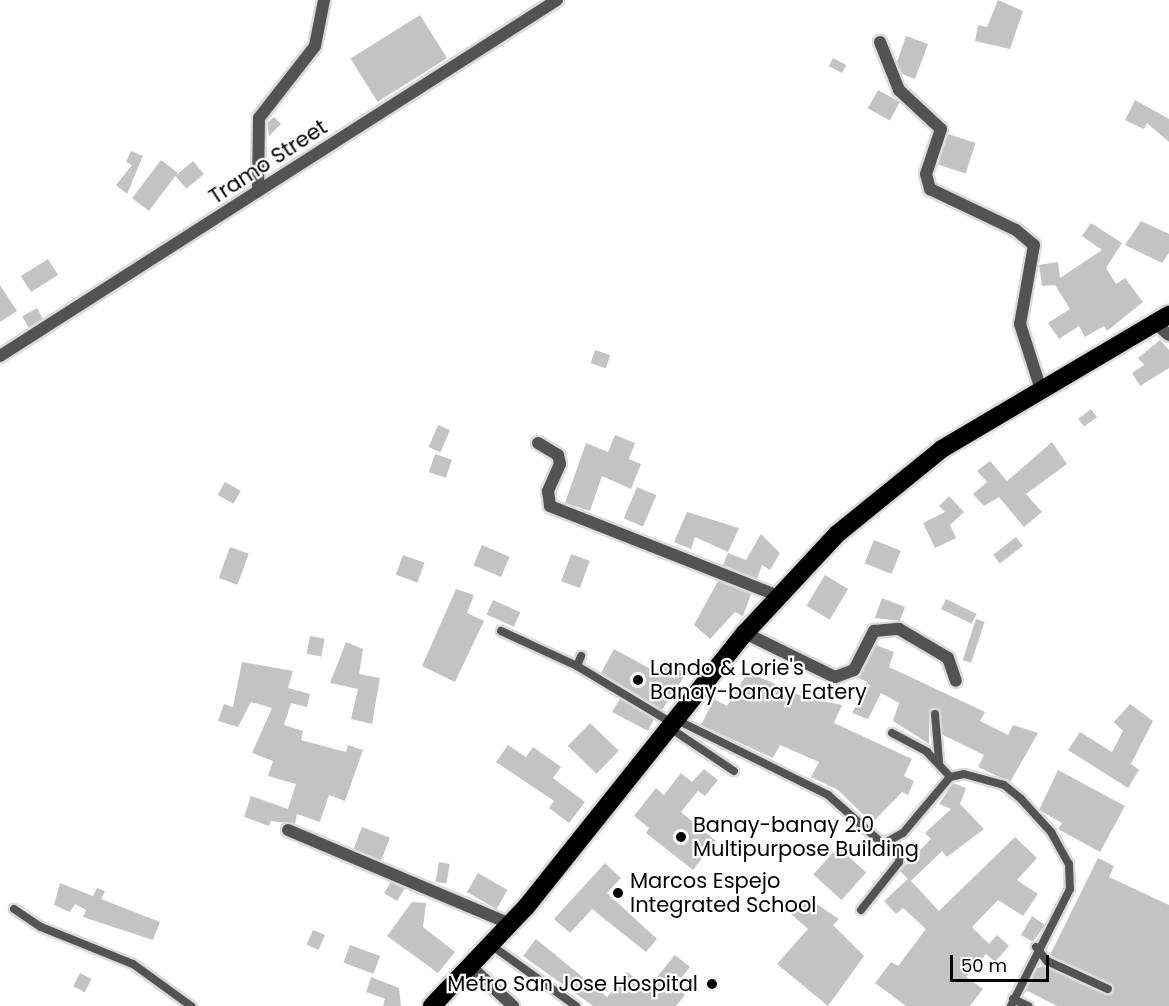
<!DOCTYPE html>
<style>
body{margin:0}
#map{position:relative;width:1169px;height:1006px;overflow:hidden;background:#fff;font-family:Poppins,sans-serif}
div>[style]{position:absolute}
.building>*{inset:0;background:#c3c3c3;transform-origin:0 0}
.roads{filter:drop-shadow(2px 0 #dbdbdb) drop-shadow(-2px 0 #dbdbdb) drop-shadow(0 2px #dbdbdb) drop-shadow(0 -2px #dbdbdb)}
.lane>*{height:8px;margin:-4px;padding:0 4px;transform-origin:4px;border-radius:4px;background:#535353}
.street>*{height:12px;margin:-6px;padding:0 6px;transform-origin:6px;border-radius:6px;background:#535353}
.highway>*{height:18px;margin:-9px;padding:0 9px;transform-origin:9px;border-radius:9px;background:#000}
.dots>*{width:16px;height:16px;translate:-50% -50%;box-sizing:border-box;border:3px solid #fff;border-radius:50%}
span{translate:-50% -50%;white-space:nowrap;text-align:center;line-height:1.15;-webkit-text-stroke:4.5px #fff;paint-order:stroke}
.street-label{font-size:21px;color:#000}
.poi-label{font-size:21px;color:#000}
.left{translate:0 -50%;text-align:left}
.right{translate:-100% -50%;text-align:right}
.scale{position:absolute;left:950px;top:955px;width:99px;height:27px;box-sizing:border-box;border:3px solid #000;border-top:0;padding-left:8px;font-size:18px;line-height:21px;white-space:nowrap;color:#000;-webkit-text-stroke:4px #fff;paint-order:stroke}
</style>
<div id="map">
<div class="building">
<i style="clip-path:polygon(998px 0,1023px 11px,1010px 49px,975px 41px,978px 25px,987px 27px)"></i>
<i style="left:420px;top:15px;width:51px;height:82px;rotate:58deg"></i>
<i style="clip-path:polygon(906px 36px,928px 44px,915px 79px,902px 74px,897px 62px)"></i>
<i style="left:833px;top:58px;width:15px;height:9px;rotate:28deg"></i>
<i style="left:878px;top:90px;width:25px;height:21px;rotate:29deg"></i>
<i style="clip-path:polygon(1135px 100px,1169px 119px,1169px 142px,1147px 123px,1144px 129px,1125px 120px)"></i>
<i style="clip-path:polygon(274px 117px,281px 124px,269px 136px,267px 123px)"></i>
<i style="left:948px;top:134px;width:29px;height:32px;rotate:18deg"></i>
<i style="clip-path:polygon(131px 151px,143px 156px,127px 194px,116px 185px,132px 165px,126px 162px)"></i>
<i style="left:161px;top:160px;width:21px;height:48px;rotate:37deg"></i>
<i style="left:193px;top:161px;width:17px;height:23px;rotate:50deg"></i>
<i style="clip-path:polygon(1141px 221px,1169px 234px,1169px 253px,1162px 263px,1125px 245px)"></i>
<i style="clip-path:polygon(1091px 223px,1122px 243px,1106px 268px,1116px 284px,1125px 278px,1143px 302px,1107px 331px,1104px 326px,1085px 337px,1079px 326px,1059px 339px,1048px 323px,1070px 309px,1055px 285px,1042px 286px,1039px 265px,1058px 262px,1060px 278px,1102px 250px,1082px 236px)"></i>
<i style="left:48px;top:259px;width:19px;height:32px;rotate:58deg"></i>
<i style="clip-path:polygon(0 285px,17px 311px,0 322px)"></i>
<i style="left:37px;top:308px;width:13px;height:17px;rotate:61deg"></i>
<i style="clip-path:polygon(1160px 340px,1169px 350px,1169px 368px,1140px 386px,1132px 373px,1144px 365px,1138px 358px)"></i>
<i style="left:595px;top:350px;width:16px;height:14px;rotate:18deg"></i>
<i style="left:1091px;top:409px;width:10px;height:16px;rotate:53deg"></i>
<i style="left:438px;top:425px;width:13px;height:24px;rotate:23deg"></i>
<i style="clip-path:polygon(615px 435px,635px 443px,629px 459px,641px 464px,631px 489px,602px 476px,590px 511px,565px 503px,586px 443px,608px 452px)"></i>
<i style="clip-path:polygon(1052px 442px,1067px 464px,1026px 494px,1042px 512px,1024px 527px,999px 497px,984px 506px,973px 494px,987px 482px,977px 471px,990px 461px,1007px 481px)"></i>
<i style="left:435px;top:454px;width:18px;height:19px;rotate:19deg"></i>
<i style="left:225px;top:482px;width:18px;height:15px;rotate:29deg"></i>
<i style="left:637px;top:487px;width:21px;height:34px;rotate:23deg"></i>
<i style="clip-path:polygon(949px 496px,964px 512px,950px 525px,956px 538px,935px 548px,923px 523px,945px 512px,939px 506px)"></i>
<i style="clip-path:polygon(687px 512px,739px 528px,728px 552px,695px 537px,691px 549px,674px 542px)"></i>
<i style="clip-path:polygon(761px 534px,780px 553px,770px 570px,762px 565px,757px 579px,723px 565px,728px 553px,746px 560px)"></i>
<i style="left:1016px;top:537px;width:11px;height:29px;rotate:52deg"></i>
<i style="left:874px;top:540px;width:29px;height:25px;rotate:22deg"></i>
<i style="left:482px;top:545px;width:30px;height:22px;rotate:23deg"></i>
<i style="left:230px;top:547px;width:20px;height:33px;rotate:20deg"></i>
<i style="left:571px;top:554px;width:20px;height:29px;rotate:20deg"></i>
<i style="left:403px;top:555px;width:23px;height:21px;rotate:20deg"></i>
<i style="left:825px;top:575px;width:27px;height:36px;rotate:31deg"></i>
<i style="clip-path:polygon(718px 581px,751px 594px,743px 616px,735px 612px,710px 639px,694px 625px)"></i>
<i style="clip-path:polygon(456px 589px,474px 595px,467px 613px,484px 621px,455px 682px,422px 666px)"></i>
<i style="clip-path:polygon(882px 598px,905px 607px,900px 621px,875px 618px)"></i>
<i style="left:946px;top:599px;width:34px;height:11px;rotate:26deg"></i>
<i style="left:493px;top:600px;width:30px;height:16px;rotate:24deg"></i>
<i style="left:976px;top:619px;width:9px;height:43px;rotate:18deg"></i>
<i style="left:310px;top:636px;width:15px;height:18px;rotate:11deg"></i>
<i style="clip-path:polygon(346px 642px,363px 649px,359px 674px,380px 678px,372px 724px,351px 719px,358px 689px,330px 683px)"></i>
<i style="clip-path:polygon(876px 645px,894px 652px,889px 667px,985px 712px,980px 721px,1008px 735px,1013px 725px,1038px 733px,1010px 782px,978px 767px,984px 755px,943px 735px,937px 708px,929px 712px,929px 744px,893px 721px,899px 703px,881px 693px,868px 719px,852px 713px,867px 682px,859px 678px)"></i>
<i style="clip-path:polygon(614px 649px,656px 672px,662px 661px,686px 674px,662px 710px,601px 673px)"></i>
<i style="clip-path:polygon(242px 662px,293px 671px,288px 688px,310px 694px,307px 707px,291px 703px,284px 725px,303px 731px,301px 740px,346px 752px,348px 745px,363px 750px,345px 801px,329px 795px,320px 822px,297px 814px,295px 824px,271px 821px,269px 826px,244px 817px,251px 796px,288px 809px,296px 784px,268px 776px,273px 761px,252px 753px,272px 708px,251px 702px,238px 727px,218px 721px,224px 704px,233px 707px)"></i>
<i style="clip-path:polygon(748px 672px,806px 698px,842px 705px,834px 723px,912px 759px,904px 776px,914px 781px,908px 795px,902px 792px,872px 823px,838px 790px,811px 777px,819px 762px,780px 745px,773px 758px,701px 725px,714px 699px,727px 706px)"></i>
<i style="clip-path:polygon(620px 699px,654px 719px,648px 731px,612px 712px)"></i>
<i style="clip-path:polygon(1130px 704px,1153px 721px,1131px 764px,1139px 770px,1128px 788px,1068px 750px,1080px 732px,1112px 752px,1123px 731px,1114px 722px)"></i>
<i style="left:590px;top:723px;width:40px;height:32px;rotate:44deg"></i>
<i style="clip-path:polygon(508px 745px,526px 757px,533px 747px,561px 767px,553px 778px,585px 802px,569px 823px,549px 808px,554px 801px,496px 762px)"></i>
<i style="clip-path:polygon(704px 769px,718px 780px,705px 796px,698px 791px,681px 812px,716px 841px,693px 870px,646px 833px,649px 828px,634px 816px,656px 788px,664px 795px,681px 773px,692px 782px)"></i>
<i style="clip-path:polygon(1058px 770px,1125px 806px,1100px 852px,1058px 829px,1062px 823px,1039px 810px)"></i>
<i style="clip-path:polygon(953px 783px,966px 788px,960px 804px,984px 829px,947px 857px,942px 851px,911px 881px,939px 911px,1015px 837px,1037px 858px,1017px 880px,1038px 894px,1023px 916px,998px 900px,972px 927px,989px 944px,997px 935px,1009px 946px,995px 962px,986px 954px,966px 977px,983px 989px,970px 1006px,906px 1006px,875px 983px,891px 962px,898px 966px,926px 929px,903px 908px,896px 914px,884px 901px,908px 879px,900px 871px,931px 839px,925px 833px,951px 809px,939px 804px)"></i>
<i style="left:362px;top:827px;width:30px;height:24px;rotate:21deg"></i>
<i style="left:838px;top:847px;width:38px;height:37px;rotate:42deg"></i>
<i style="clip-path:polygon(1098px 858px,1114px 866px,1109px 877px,1169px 905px,1169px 1006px,1057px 1006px,1026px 990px,1037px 968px,1045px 966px,1106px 994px,1113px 992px,1111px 984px,1050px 955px)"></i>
<i style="left:439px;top:862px;width:11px;height:20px;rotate:10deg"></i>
<i style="clip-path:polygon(605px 863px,621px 878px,607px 893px,657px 939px,646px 952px,592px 909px,570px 933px,554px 919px)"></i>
<i style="left:478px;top:873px;width:34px;height:22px;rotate:30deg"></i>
<i style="clip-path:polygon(391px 882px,405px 888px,397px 901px,384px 893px)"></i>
<i style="clip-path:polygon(60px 883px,93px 896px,97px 888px,105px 891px,101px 899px,160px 922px,153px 940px,83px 917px,86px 910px,75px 904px,70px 912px,54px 905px)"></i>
<i style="clip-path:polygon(806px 897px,839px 919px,833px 925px,864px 956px,828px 1006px,777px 964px,808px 929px,791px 914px)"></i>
<i style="clip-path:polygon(412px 902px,426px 903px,423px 927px,455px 952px,438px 973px,387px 936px)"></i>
<i style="clip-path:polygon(1032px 916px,1045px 925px,1033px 942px,1021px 935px)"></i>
<i style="left:313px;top:930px;width:13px;height:16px;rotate:23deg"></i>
<i style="clip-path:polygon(536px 939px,607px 997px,627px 972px,648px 988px,675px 955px,690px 967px,674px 987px,685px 995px,676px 1006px,593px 1006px,523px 956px)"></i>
<i style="left:350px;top:945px;width:32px;height:19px;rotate:20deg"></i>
<i style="left:80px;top:973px;width:13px;height:15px;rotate:27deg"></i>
<i style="clip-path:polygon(371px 977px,399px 988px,401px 1006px,383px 1006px,385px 999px,366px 992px)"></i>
</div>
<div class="roads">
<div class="lane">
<i style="left:501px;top:631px;width:84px;rotate:24.7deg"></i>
<i style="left:577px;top:666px;width:111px;rotate:31deg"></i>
<i style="left:577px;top:666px;width:11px;rotate:-68deg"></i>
<i style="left:935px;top:714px;width:47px;rotate:85.1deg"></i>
<i style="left:677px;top:720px;width:169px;rotate:26.4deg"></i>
<i style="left:828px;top:795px;width:74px;rotate:41.7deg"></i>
<i style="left:883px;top:844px;width:23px;rotate:-29deg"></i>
<i style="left:903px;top:833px;width:73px;rotate:-50deg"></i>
<i style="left:950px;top:777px;width:14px;rotate:-12deg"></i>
<i style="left:964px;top:774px;width:41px;rotate:15.4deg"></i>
<i style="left:1004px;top:785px;width:22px;rotate:39deg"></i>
<i style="left:1021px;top:799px;width:45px;rotate:47.7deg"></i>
<i style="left:1051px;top:832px;width:37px;rotate:61deg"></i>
<i style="left:1069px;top:864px;width:25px;rotate:88deg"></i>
<i style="left:1070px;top:889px;width:131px;rotate:116.8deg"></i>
<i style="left:670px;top:728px;width:77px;rotate:33.9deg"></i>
<i style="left:892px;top:733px;width:40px;rotate:28deg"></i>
<i style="left:927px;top:752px;width:34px;rotate:47deg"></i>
<i style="left:14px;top:909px;width:32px;rotate:34deg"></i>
<i style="left:41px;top:927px;width:99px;rotate:21.9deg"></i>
<i style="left:133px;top:964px;width:72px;rotate:35.9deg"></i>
<i style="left:861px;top:910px;width:61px;rotate:-51.6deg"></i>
<i style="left:899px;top:862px;width:9px;rotate:-84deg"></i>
<i style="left:900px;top:853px;width:14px;rotate:-129deg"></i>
<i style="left:491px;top:945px;width:105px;rotate:35.7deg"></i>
<i style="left:1036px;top:947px;width:18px;rotate:52deg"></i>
<i style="left:1047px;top:961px;width:67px;rotate:24.7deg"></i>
<i style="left:1013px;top:999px;width:17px;rotate:25deg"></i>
</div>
<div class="street">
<i style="left:880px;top:42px;width:52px;rotate:68.4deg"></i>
<i style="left:899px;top:90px;width:57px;rotate:42.9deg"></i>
<i style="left:941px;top:129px;width:47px;rotate:108.4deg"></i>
<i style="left:926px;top:174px;width:16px;rotate:75deg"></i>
<i style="left:930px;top:189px;width:95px;rotate:25.5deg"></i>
<i style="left:1016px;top:230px;width:23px;rotate:40deg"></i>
<i style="left:1034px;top:245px;width:80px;rotate:100deg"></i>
<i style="left:1020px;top:324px;width:69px;rotate:72.3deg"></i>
<i style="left:258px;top:191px;width:73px;rotate:-89.2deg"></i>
<i style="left:259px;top:118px;width:91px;rotate:-52.1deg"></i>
<i style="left:315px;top:46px;width:47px;rotate:-78.9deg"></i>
<i style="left:1155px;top:323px;width:18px;rotate:41deg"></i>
<i style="left:0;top:356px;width:661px;rotate:-32.58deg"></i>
<i style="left:538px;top:443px;width:23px;rotate:31deg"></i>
<i style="left:558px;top:455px;width:9px;rotate:77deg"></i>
<i style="left:560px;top:464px;width:30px;rotate:114deg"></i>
<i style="left:548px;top:491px;width:15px;rotate:82deg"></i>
<i style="left:550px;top:506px;width:245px;rotate:21.5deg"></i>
<i style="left:745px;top:633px;width:100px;rotate:26.1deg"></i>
<i style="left:835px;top:677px;width:20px;rotate:-20deg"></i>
<i style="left:854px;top:670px;width:44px;rotate:-62.9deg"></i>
<i style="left:874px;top:631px;width:25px;rotate:-5deg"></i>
<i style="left:899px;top:629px;width:57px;rotate:30.6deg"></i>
<i style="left:948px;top:658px;width:24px;rotate:71deg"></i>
<i style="left:288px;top:830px;width:242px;rotate:22.9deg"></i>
<i style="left:470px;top:966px;width:59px;rotate:42.9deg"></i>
</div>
<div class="highway">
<i style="left:432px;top:1006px;width:137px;rotate:-46.5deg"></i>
<i style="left:526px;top:907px;width:351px;rotate:-51.4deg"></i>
<i style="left:745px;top:633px;width:135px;rotate:-47.1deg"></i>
<i style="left:837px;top:534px;width:135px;rotate:-39deg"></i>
<i style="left:942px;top:449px;width:264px;rotate:-30.6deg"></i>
</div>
</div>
<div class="dots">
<i style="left:638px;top:680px;background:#000"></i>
<i style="left:681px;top:837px;background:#000"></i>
<i style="left:618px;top:893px;background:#000"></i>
<i style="left:712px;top:984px;background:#000"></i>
</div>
<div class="street-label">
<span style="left:268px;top:162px;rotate:-33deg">Tramo Street</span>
</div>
<div class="poi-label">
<span class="left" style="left:650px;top:680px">Lando &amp; Lorie's<br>Banay-banay Eatery</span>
<span class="left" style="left:693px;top:837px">Banay-banay 2.0<br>Multipurpose Building</span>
<span class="left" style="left:630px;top:893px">Marcos Espejo<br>Integrated School</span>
<span class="right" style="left:698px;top:984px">Metro San Jose Hospital</span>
</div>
<div class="scale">50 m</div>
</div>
